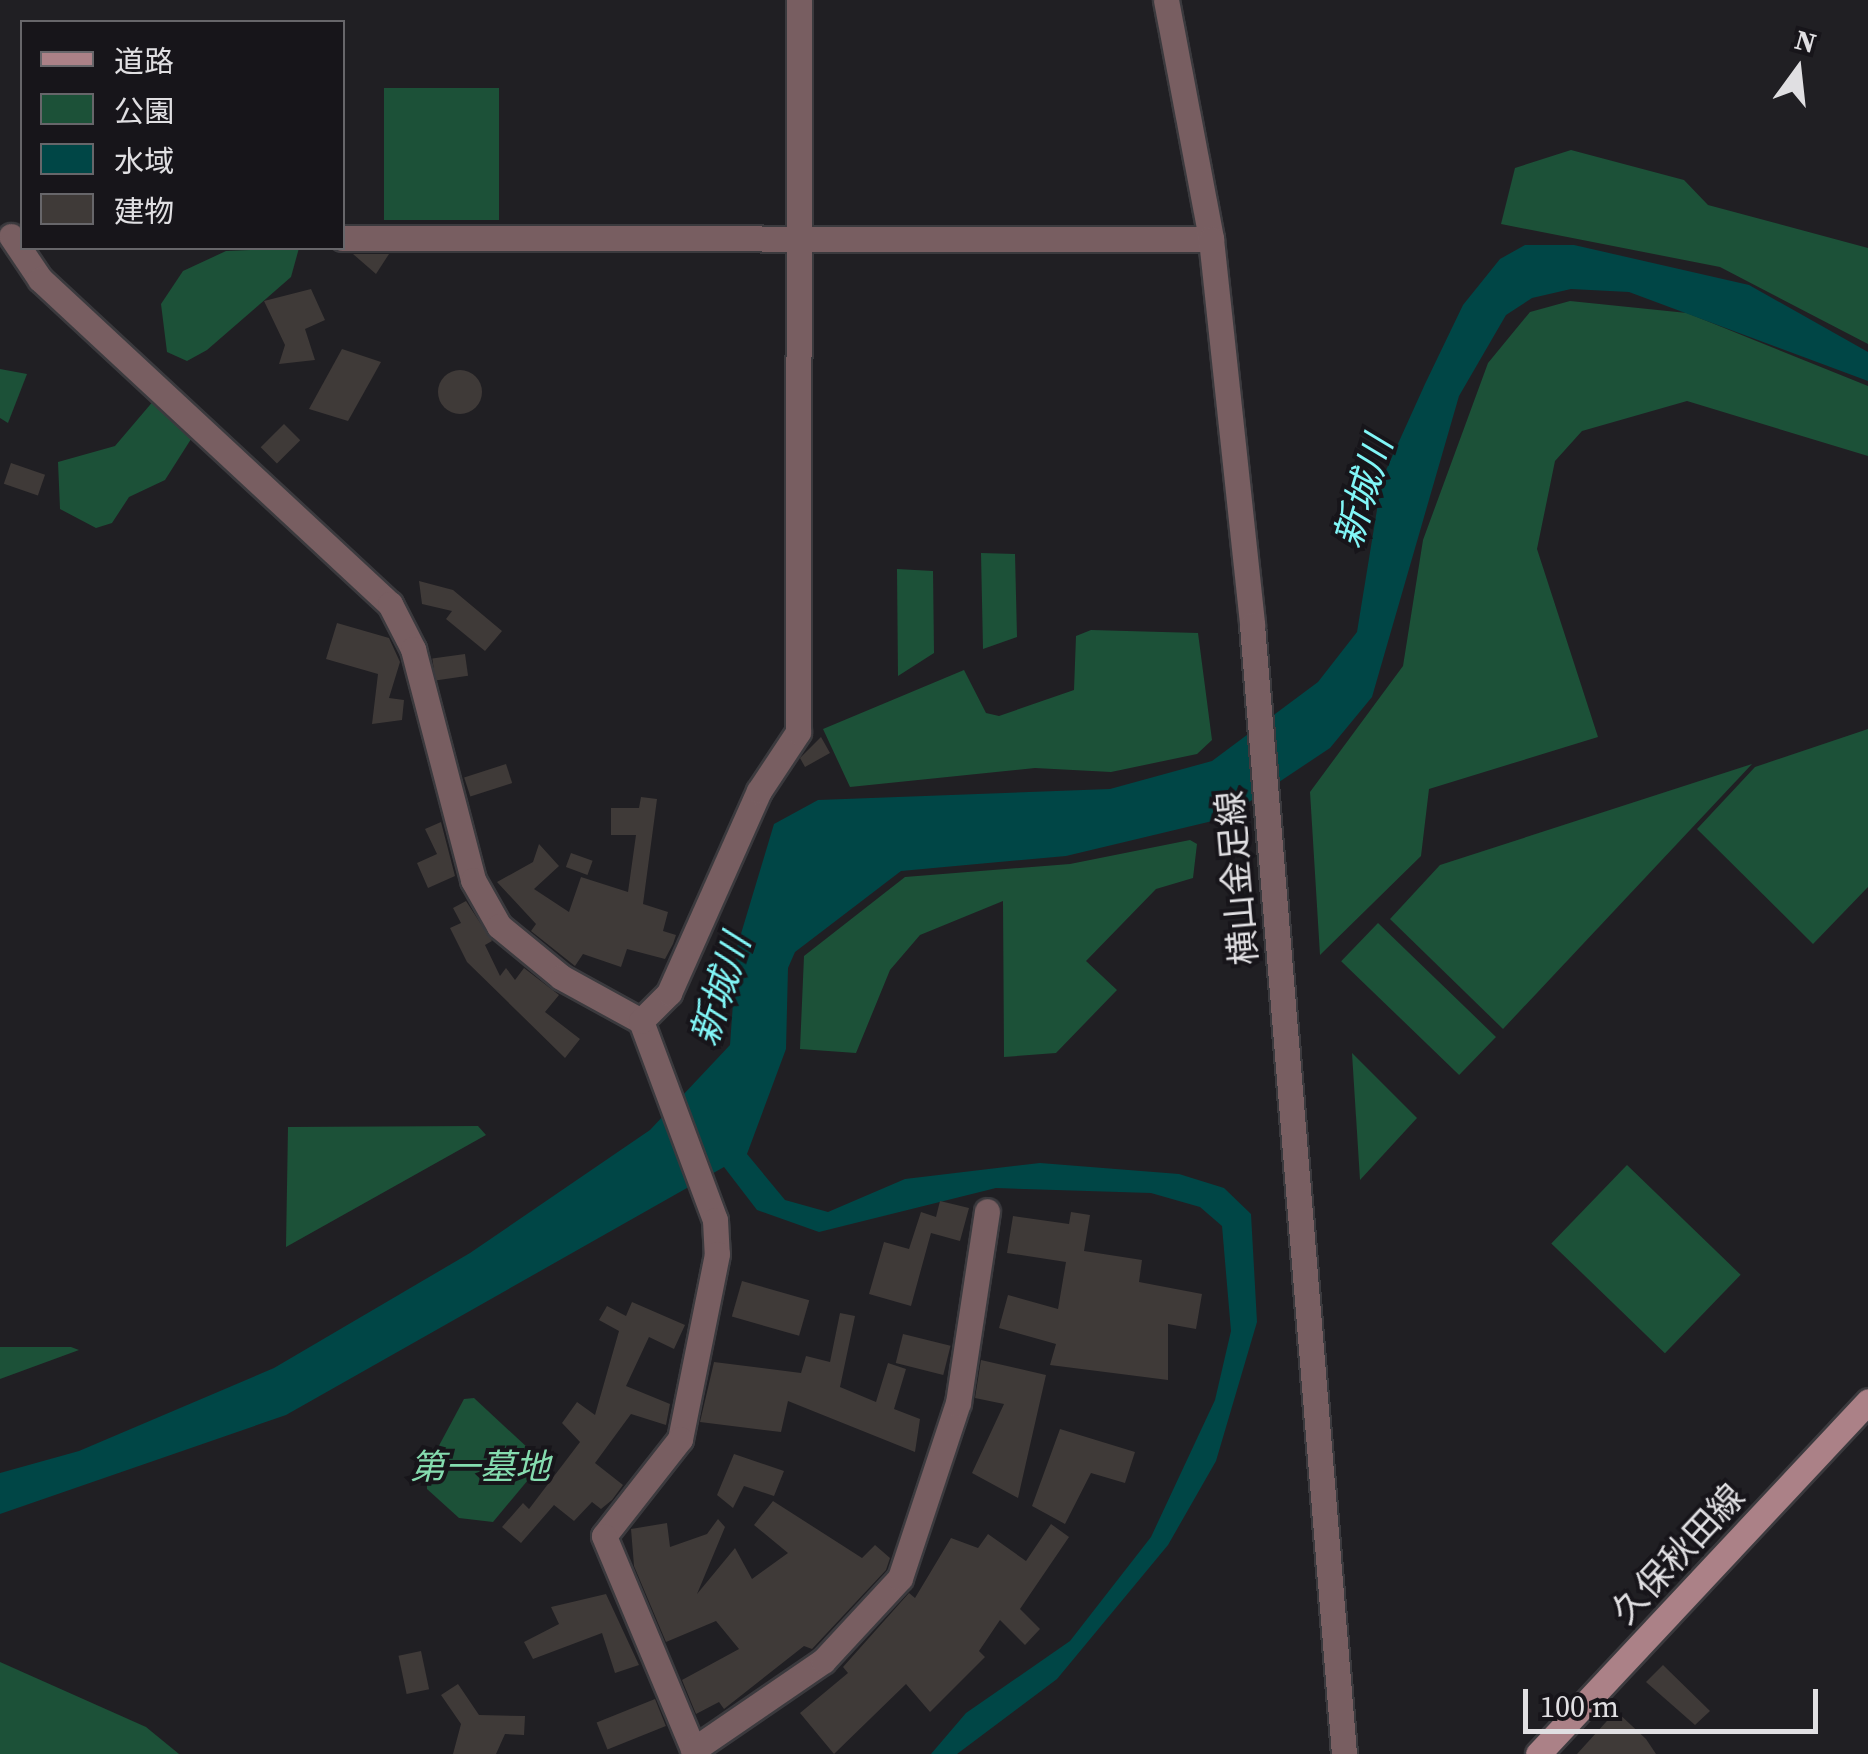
<!DOCTYPE html>
<meta charset="utf-8">
<style>
body{margin:0}
#map{position:relative;width:1868px;height:1754px;overflow:hidden;background:#201f23;font-family:"Source Serif 4","Noto Sans JP",serif}
div>[style]{position:absolute}
.green>*{inset:0;background:#1c5138;transform-origin:0 0}
.water>*{inset:0;background:#004646}
.building>*{inset:0;background:#3f3a38;transform-origin:0 0}
.round{border-radius:50%}
.roads{filter:drop-shadow(2px 0 #3b3a3e) drop-shadow(-2px 0 #3b3a3e) drop-shadow(0 2px #3b3a3e) drop-shadow(0 -2px #3b3a3e)}
.minor>*{height:25px;margin:-12.5px;padding:0 12.5px;transform-origin:12.5px;border-radius:12.5px;background:#785e61}
.tertiary>*{height:25px;margin:-12.5px;padding:0 12.5px;transform-origin:12.5px;border-radius:12.5px;background:#785e61}
.secondary>*{height:25px;margin:-12.5px;padding:0 12.5px;transform-origin:12.5px;border-radius:12.5px;background:#ab8187}
span{translate:-50% -50%;white-space:nowrap;text-align:center;line-height:1.15;-webkit-text-stroke:8px #17151a;paint-order:stroke}
.street-label{font-size:35px;color:#e0dfe2}
.park-label{font-size:35px;color:#85dcaf;font-style:italic}
.water-label{font-size:38px;color:#81f6f7;font-style:italic}
.legend{position:absolute;left:20px;top:20px;width:325px;height:230px;box-sizing:border-box;background:#17151a;border:2px solid #67666a;margin:0;padding:12px 18px;list-style:none;font-size:30px;color:#e0dfe2}
.legend li{display:flex;align-items:center;gap:20px;height:50px}
.legend b{width:50px;border:2px solid #67666a}
.north{position:absolute;left:1748px;top:20px;width:100px;height:100px;-webkit-text-stroke:8px #17151a;paint-order:stroke;rotate:15deg;font-size:28px;font-weight:700;line-height:40px;text-align:center;color:#e0dfe2}
.north::after{content:'';display:block;margin:auto;width:35px;height:45px;background:#e0dfe2;clip-path:polygon(50% 0,100% 100%,50% 72%,0 100%)}
.scale{position:absolute;left:1523px;top:1689px;width:295px;height:45px;box-sizing:border-box;border:5px solid #e0dfe2;border-top:0;padding-left:12px;font-size:30px;line-height:35px;white-space:nowrap;color:#e0dfe2;-webkit-text-stroke:8px #17151a;paint-order:stroke}
</style>
<div id="map">
<div class="green">
<i style="left:384px;top:88px;width:115px;height:132px"></i>
<i style="clip-path:polygon(1571px 150px,1684px 180px,1708px 205px,1868px 248px,1868px 344px,1720px 267px,1501px 224px,1515px 168px)"></i>
<i style="clip-path:polygon(299px 248px,291px 277px,207px 350px,187px 361px,167px 352px,161px 304px,183px 271px,226px 251px)"></i>
<i style="clip-path:polygon(1570px 301px,1687px 313px,1868px 386px,1868px 456px,1687px 401px,1582px 431px,1555px 461px,1537px 549px,1598px 737px,1429px 789px,1421px 856px,1320px 955px,1310px 792px,1403px 666px,1423px 540px,1488px 363px,1530px 312px)"></i>
<i style="clip-path:polygon(0 369px,27px 374px,8px 423px,0 418px)"></i>
<i style="clip-path:polygon(155px 399px,193px 436px,165px 480px,129px 497px,112px 523px,96px 528px,60px 509px,58px 462px,115px 446px)"></i>
<i style="clip-path:polygon(981px 553px,1015px 554px,1017px 637px,983px 649px)"></i>
<i style="clip-path:polygon(897px 569px,933px 571px,934px 653px,898px 676px)"></i>
<i style="clip-path:polygon(1091px 630px,1198px 633px,1212px 740px,1197px 754px,1111px 772px,1035px 768px,850px 787px,823px 729px,964px 670px,986px 713px,999px 716px,1074px 690px,1076px 636px)"></i>
<i style="clip-path:polygon(1868px 729px,1868px 887px,1813px 944px,1697px 829px,1755px 767px)"></i>
<i style="clip-path:polygon(1752px 764px,1503px 1029px,1390px 919px,1440px 865px)"></i>
<i style="clip-path:polygon(1190px 840px,1197px 844px,1193px 878px,1156px 889px,1086px 961px,1117px 990px,1056px 1053px,1004px 1057px,1003px 901px,920px 935px,890px 970px,856px 1053px,800px 1049px,804px 956px,905px 877px,1070px 864px)"></i>
<i style="left:1378px;top:923px;width:164px;height:53px;rotate:44deg"></i>
<i style="clip-path:polygon(1352px 1053px,1417px 1118px,1360px 1180px)"></i>
<i style="clip-path:polygon(478px 1126px,486px 1135px,286px 1247px,288px 1127px)"></i>
<i style="left:1627px;top:1165px;width:158px;height:109px;rotate:44deg"></i>
<i style="clip-path:polygon(0 1347px,71px 1347px,79px 1350px,0 1379px)"></i>
<i style="clip-path:polygon(474px 1398px,543px 1462px,493px 1522px,459px 1518px,427px 1489px,427px 1468px,464px 1399px)"></i>
<i style="clip-path:polygon(0 1662px,146px 1727px,179px 1754px,0 1754px)"></i>
</div>
<div class="water">
<i style="clip-path:polygon(1525px 245px,1574px 245px,1749px 285px,1868px 352px,1868px 381px,1629px 292px,1571px 289px,1532px 298px,1506px 315px,1459px 396px,1372px 697px,1330px 748px,1225px 818px,1066px 856px,901px 871px,795px 952px,788px 968px,786px 1049px,747px 1154px,785px 1200px,828px 1212px,905px 1179px,1040px 1163px,1179px 1174px,1224px 1188px,1251px 1214px,1257px 1322px,1216px 1461px,1168px 1545px,1057px 1679px,957px 1754px,931px 1754px,966px 1713px,1070px 1641px,1151px 1537px,1215px 1400px,1231px 1331px,1222px 1226px,1200px 1207px,1151px 1193px,996px 1188px,819px 1232px,757px 1210px,724px 1167px,286px 1415px,0 1514px,0 1473px,79px 1451px,274px 1368px,470px 1253px,650px 1130px,730px 1045px,737px 947px,774px 824px,818px 800px,1110px 789px,1212px 761px,1318px 682px,1357px 632px,1382px 479px,1425px 384px,1463px 305px,1500px 259px)"></i>
</div>
<div class="building">
<i style="clip-path:polygon(353px 254px,389px 254px,376px 274px)"></i>
<i style="clip-path:polygon(311px 289px,325px 320px,305px 329px,315px 360px,279px 364px,285px 345px,264px 301px)"></i>
<i style="clip-path:polygon(342px 349px,381px 362px,348px 421px,309px 409px)"></i>
<i class="round" style="left:438px;top:370px;width:44px;height:44px"></i>
<i style="left:284px;top:424px;width:23px;height:33px;rotate:45deg"></i>
<i style="left:11px;top:463px;width:36px;height:22px;rotate:19deg"></i>
<i style="clip-path:polygon(419px 581px,453px 590px,502px 631px,485px 651px,446px 619px,452px 611px,422px 604px)"></i>
<i style="clip-path:polygon(337px 623px,389px 638px,400px 662px,389px 698px,404px 700px,402px 720px,372px 724px,378px 674px,326px 659px)"></i>
<i style="left:465px;top:654px;width:22px;height:33px;rotate:82deg"></i>
<i style="clip-path:polygon(821px 737px,830px 753px,805px 767px,800px 758px)"></i>
<i style="left:506px;top:764px;width:20px;height:44px;rotate:72deg"></i>
<i style="clip-path:polygon(641px 797px,657px 799px,643px 904px,668px 912px,663px 931px,676px 935px,673px 944px,665px 959px,627px 949px,621px 967px,583px 954px,575px 966px,531px 931px,536px 924px,497px 882px,533px 862px,539px 844px,559px 866px,534px 889px,569px 912px,581px 877px,628px 892px,636px 835px,611px 835px,611px 808px,639px 808px)"></i>
<i style="clip-path:polygon(441px 822px,455px 876px,428px 888px,417px 863px,437px 854px,425px 829px)"></i>
<i style="left:571px;top:853px;width:23px;height:15px;rotate:20deg"></i>
<i style="clip-path:polygon(466px 901px,492px 941px,485px 945px,500px 976px,506px 968px,515px 980px,524px 968px,559px 995px,545px 1012px,580px 1039px,565px 1058px,467px 962px,450px 928px,461px 923px,453px 908px)"></i>
<i style="clip-path:polygon(940px 1201px,969px 1208px,960px 1241px,931px 1233px,911px 1306px,869px 1294px,884px 1242px,909px 1249px,921px 1212px,936px 1217px)"></i>
<i style="clip-path:polygon(1071px 1212px,1090px 1215px,1084px 1251px,1142px 1260px,1139px 1282px,1202px 1294px,1196px 1329px,1168px 1324px,1168px 1380px,1050px 1365px,1056px 1344px,999px 1328px,1008px 1295px,1058px 1309px,1066px 1262px,1007px 1253px,1013px 1216px,1069px 1224px)"></i>
<i style="left:742px;top:1281px;width:70px;height:37px;rotate:16deg"></i>
<i style="clip-path:polygon(632px 1302px,685px 1325px,674px 1349px,649px 1337px,626px 1386px,670px 1404px,666px 1425px,631px 1414px,595px 1463px,623px 1485px,612px 1500px,601px 1509px,592px 1502px,574px 1521px,554px 1505px,521px 1543px,502px 1527px,523px 1503px,529px 1509px,580px 1442px,562px 1423px,577px 1402px,595px 1415px,619px 1331px,599px 1320px,607px 1306px,626px 1316px)"></i>
<i style="clip-path:polygon(840px 1313px,855px 1316px,840px 1387px,876px 1402px,888px 1363px,906px 1369px,894px 1409px,920px 1419px,915px 1452px,788px 1401px,781px 1432px,700px 1422px,714px 1362px,801px 1373px,806px 1356px,830px 1362px)"></i>
<i style="left:903px;top:1334px;width:49px;height:30px;rotate:14deg"></i>
<i style="clip-path:polygon(981px 1360px,1046px 1375px,1018px 1498px,972px 1473px,1004px 1404px,975px 1398px)"></i>
<i style="clip-path:polygon(1060px 1429px,1135px 1452px,1125px 1483px,1091px 1473px,1065px 1524px,1032px 1506px)"></i>
<i style="clip-path:polygon(734px 1454px,784px 1471px,774px 1496px,744px 1486px,733px 1508px,717px 1495px)"></i>
<i style="clip-path:polygon(773px 1501px,862px 1558px,875px 1545px,890px 1558px,886px 1570px,812px 1649px,804px 1646px,724px 1709px,719px 1702px,696px 1714px,682px 1680px,739px 1649px,716px 1621px,666px 1642px,634px 1566px,631px 1529px,667px 1523px,670px 1547px,707px 1534px,718px 1519px,725px 1527px,697px 1594px,735px 1548px,752px 1579px,788px 1553px,754px 1525px)"></i>
<i style="clip-path:polygon(1051px 1524px,1069px 1537px,1020px 1609px,1040px 1629px,1025px 1645px,1000px 1620px,979px 1651px,985px 1657px,930px 1712px,906px 1684px,834px 1754px,800px 1713px,848px 1673px,843px 1667px,909px 1593px,915px 1598px,951px 1538px,978px 1548px,988px 1534px,1026px 1561px)"></i>
<i style="clip-path:polygon(606px 1594px,639px 1665px,615px 1673px,602px 1633px,533px 1659px,524px 1642px,559px 1624px,551px 1607px)"></i>
<i style="left:421px;top:1651px;width:39px;height:23px;rotate:78deg"></i>
<i style="clip-path:polygon(1663px 1665px,1710px 1711px,1695px 1725px,1646px 1682px)"></i>
<i style="clip-path:polygon(458px 1684px,479px 1715px,525px 1716px,524px 1735px,505px 1734px,496px 1754px,453px 1754px,461px 1724px,441px 1695px)"></i>
<i style="left:655px;top:1699px;width:29px;height:63px;rotate:68deg"></i>
<i style="clip-path:polygon(1616px 1711px,1646px 1739px,1656px 1754px,1577px 1754px)"></i>
</div>
<div class="roads">
<div class="minor">
<i style="left:11px;top:236px;width:52px;rotate:56deg"></i>
<i style="left:40px;top:279px;width:478px;rotate:42.9deg"></i>
<i style="left:390px;top:604px;width:51px;rotate:62.9deg"></i>
<i style="left:413px;top:649px;width:239px;rotate:75.4deg"></i>
<i style="left:473px;top:880px;width:53px;rotate:60.5deg"></i>
<i style="left:499px;top:926px;width:80px;rotate:39.4deg"></i>
<i style="left:561px;top:977px;width:91px;rotate:28.8deg"></i>
<i style="left:641px;top:1021px;width:212px;rotate:69.6deg"></i>
<i style="left:715px;top:1220px;width:34px;rotate:87deg"></i>
<i style="left:717px;top:1254px;width:189px;rotate:101.3deg"></i>
<i style="left:680px;top:1439px;width:123px;rotate:128.1deg"></i>
<i style="left:604px;top:1536px;width:236px;rotate:67.3deg"></i>
<i style="left:342px;top:238px;width:869px;rotate:0.07deg"></i>
<i style="left:641px;top:1021px;width:40px;rotate:-45deg"></i>
<i style="left:669px;top:993px;width:221px;rotate:-66deg"></i>
<i style="left:759px;top:791px;width:71px;rotate:-56.5deg"></i>
<i style="left:798px;top:732px;width:732px;rotate:-89.92deg"></i>
<i style="left:693px;top:1750px;width:158px;rotate:-34.4deg"></i>
<i style="left:823px;top:1661px;width:113px;rotate:-47.1deg"></i>
<i style="left:900px;top:1578px;width:184px;rotate:-71.7deg"></i>
<i style="left:958px;top:1403px;width:194px;rotate:-81.4deg"></i>
</div>
<div class="tertiary">
<i style="left:1166px;top:0;width:243px;rotate:79.3deg"></i>
<i style="left:1211px;top:239px;width:388px;rotate:83.9deg"></i>
<i style="left:1252px;top:625px;width:1133px;rotate:85.34deg"></i>
</div>
<div class="secondary">
<i style="left:1538px;top:1754px;width:483px;rotate:-46.9deg"></i>
</div>
</div>
<div class="street-label">
<span style="left:1237px;top:878px;rotate:-95deg">横山金足線</span>
<span style="left:1678px;top:1554px;rotate:-47deg">久保秋田線</span>
</div>
<div class="park-label">
<span style="left:480px;top:1467px">第一墓地</span>
</div>
<div class="water-label">
<span style="left:1364px;top:492px;rotate:-73deg">新城川</span>
<span style="left:721px;top:990px;rotate:-72deg">新城川</span>
</div>
<ul class="legend">
<li><b style="height:12px;background:#ab8187"></b>道路</li>
<li><b style="height:28px;background:#1c5138"></b>公園</li>
<li><b style="height:28px;background:#004646"></b>水域</li>
<li><b style="height:28px;background:#3f3a38"></b>建物</li>
</ul>
<div class="north">N</div>
<div class="scale">100 m</div>
</div>
